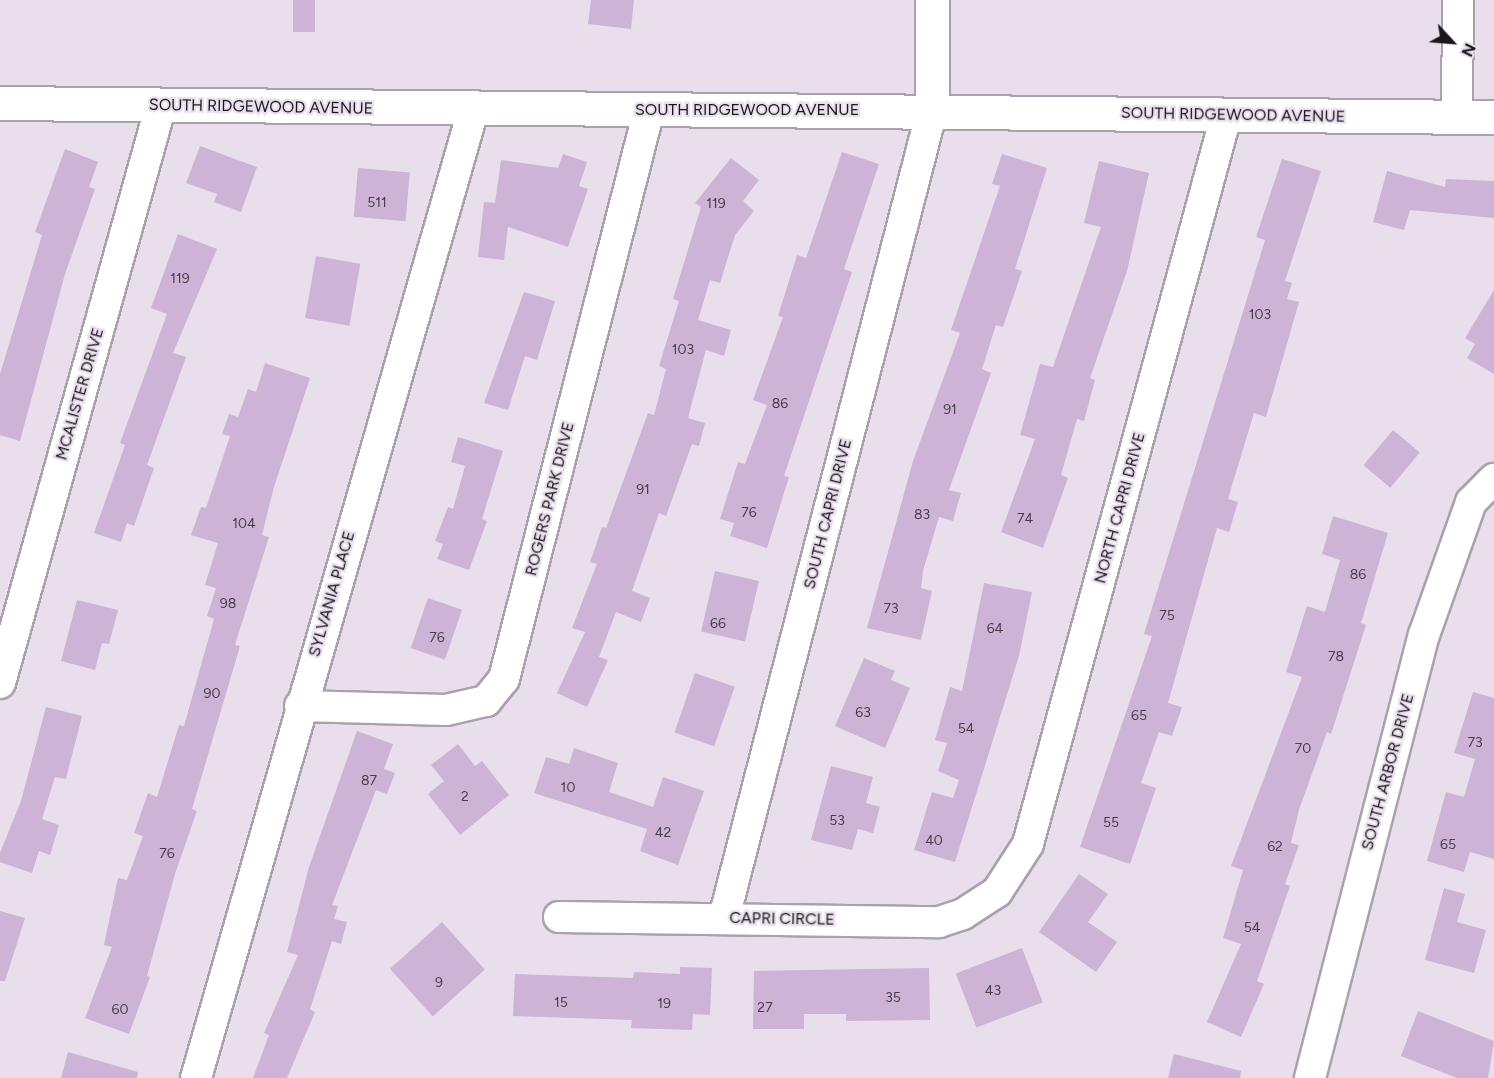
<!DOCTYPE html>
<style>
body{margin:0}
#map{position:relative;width:1494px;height:1078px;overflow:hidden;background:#e9dfec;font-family:Figtree,sans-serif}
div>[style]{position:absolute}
.building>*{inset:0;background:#cdb3d6;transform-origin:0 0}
.roads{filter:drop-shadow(2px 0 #aaa1ad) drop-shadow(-2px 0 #aaa1ad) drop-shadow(0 2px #aaa1ad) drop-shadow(0 -2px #aaa1ad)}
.minor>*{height:30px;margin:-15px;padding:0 15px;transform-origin:15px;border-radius:15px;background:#fff}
.tertiary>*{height:33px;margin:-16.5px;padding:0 16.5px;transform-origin:16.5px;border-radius:16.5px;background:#fff}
span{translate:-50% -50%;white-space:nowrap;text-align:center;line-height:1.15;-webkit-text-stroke:4.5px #e9dfec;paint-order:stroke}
.number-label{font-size:14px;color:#473e4a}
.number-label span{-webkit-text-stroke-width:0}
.street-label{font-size:16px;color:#1a171b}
.north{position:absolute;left:1422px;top:12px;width:60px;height:60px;-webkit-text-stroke:4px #e9dfec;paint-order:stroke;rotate:116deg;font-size:16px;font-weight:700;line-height:24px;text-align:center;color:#1a171b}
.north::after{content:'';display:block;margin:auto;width:21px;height:27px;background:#1a171b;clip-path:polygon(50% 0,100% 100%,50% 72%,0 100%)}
</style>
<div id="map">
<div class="building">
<i style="left:293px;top:0;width:22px;height:32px"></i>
<i style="clip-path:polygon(591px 0,634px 0,631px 29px,588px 24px)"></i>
<i style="clip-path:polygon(200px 146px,257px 167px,241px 212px,214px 202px,217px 194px,186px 183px)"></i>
<i style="clip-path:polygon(65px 149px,98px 162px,89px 187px,95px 189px,65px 274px,20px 441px,0 435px,0 374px,42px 235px,35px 232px)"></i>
<i style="clip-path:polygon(842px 152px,879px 164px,844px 269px,852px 272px,784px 476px,789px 477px,767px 548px,730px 536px,734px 523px,720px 519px,738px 462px,745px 464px,767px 405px,753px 400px,783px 317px,778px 316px,797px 255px,806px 258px)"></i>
<i style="clip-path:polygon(563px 154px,587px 162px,579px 186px,588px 189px,568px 247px,508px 227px,504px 260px,478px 257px,484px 202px,495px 203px,501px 160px,558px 168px)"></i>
<i style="clip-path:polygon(1002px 154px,1047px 168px,1015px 269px,1022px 271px,1003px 327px,996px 325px,982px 369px,991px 373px,949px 490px,961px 493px,953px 521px,939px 517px,923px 571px,921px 588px,932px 591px,921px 640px,867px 628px,913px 461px,960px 333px,951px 330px,1000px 186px,992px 184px)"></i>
<i style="clip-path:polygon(731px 158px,759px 180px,743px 201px,754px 211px,735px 235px,720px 283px,710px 280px,698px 320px,731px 330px,724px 356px,706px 350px,688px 418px,705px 423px,699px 446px,692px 444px,666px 516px,659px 513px,632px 591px,650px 598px,641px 622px,616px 612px,599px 657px,608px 660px,587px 707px,557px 693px,585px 632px,572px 628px,597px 564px,590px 562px,602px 527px,606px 528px,648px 413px,654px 415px,666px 369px,659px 366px,679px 301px,673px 299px,701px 207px,695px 203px)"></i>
<i style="clip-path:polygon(1282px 159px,1321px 171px,1285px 281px,1292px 283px,1287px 299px,1299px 302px,1266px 417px,1254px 413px,1233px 482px,1228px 499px,1238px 502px,1229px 532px,1217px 528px,1168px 703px,1182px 707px,1172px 736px,1159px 732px,1141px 783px,1156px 788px,1130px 864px,1080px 847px,1152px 636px,1144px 634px,1265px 240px,1256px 237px)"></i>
<i style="clip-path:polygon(1099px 161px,1149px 173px,1127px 271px,1090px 378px,1095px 380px,1084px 421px,1077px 419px,1061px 475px,1068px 478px,1043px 548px,1001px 532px,1035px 439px,1020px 435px,1040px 364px,1053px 367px,1101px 227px,1084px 223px)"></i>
<i style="left:358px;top:168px;width:52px;height:49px;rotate:5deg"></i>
<i style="clip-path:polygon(1387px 171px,1445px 187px,1446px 179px,1494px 181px,1494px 218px,1410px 210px,1404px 230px,1373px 222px)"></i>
<i style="clip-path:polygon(178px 234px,217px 249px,173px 353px,186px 357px,147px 465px,154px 468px,134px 526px,127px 523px,121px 542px,94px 533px,125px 445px,120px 443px,167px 314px,151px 308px)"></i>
<i style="left:316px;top:256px;width:45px;height:63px;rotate:10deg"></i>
<i style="clip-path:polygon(1494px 290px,1494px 374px,1467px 358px,1475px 344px,1465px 338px)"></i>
<i style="clip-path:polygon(524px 292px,555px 301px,537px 360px,525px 356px,508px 410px,484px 403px)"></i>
<i style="clip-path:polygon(265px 363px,310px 378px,274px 487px,262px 535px,269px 537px,235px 645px,240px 646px,192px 809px,197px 811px,175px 874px,147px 976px,150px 977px,129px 1034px,85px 1018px,112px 947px,104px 945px,118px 878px,127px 880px,143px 836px,134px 833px,148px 793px,157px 797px,179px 725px,184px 726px,214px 619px,207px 616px,216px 588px,205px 585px,218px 543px,191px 535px,201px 507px,206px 508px,230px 436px,222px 434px,229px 414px,238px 417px,248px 389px,256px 392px)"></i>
<i style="left:1393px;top:430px;width:35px;height:46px;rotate:40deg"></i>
<i style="clip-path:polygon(458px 437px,503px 451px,482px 519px,487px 521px,469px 570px,437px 559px,443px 544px,435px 541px,448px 507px,453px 509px,465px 466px,451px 462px)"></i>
<i style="clip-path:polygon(1333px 516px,1388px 533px,1361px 623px,1366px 625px,1331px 734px,1327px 732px,1299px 810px,1291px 843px,1299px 845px,1285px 884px,1290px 886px,1257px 981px,1264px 984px,1241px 1037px,1207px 1022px,1241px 944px,1223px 938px,1243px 870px,1231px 866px,1302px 677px,1286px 672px,1307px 606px,1325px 612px,1340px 560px,1322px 554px)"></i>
<i style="left:715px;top:571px;width:45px;height:62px;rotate:13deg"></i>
<i style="clip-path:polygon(984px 583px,1032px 592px,1019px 656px,955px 862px,914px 850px,932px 792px,953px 798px,959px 780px,938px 771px,947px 743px,935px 740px,950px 687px,962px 691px)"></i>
<i style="left:428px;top:598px;width:36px;height:53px;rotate:19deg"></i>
<i style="clip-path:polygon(77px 600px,118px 610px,109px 644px,102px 643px,95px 670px,61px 661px)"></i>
<i style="clip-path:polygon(864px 658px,895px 671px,891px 680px,910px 688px,885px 748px,835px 726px)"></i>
<i style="left:695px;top:673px;width:42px;height:63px;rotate:19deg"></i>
<i style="clip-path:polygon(1473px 692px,1494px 698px,1494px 859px,1470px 852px,1464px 872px,1427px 861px,1446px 792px,1464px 797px,1475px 759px,1454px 753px)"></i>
<i style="clip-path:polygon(46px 707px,82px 716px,66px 779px,55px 777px,42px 819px,59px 825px,50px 855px,39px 851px,32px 873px,0 862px,0 853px,21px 801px)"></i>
<i style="clip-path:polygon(357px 731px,393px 744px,384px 769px,395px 773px,387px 794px,376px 790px,332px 905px,338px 906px,334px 919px,347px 922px,341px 944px,332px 941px,310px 1009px,315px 1012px,287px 1078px,253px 1078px,269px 1035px,264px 1033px,298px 955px,287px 952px,309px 867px)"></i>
<i style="clip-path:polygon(458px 744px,475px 766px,482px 761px,509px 795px,460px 835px,428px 794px,444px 781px,431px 765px)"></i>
<i style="clip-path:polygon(574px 748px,618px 763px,609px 792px,653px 807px,663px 777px,704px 791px,678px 865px,640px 851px,647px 829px,534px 793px,546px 757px,569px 764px)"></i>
<i style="clip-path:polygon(831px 766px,873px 777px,866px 803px,880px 807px,873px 833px,858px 829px,852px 850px,811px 840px)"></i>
<i style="clip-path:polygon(1079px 874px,1108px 894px,1088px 922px,1117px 942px,1096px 972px,1039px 932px)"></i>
<i style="clip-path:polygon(1444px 888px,1465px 894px,1457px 922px,1486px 930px,1474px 973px,1425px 960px)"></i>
<i style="clip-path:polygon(0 911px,25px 918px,5px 981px,0 981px)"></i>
<i style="left:442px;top:922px;width:64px;height:70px;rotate:48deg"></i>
<i style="left:1022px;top:948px;width:58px;height:71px;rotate:69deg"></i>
<i style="clip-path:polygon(680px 967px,712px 968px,710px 1015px,693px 1014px,692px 1030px,631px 1028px,632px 1020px,513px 1016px,515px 974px,633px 978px,634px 972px,680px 974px)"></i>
<i style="clip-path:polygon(929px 968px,930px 1020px,846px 1021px,846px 1014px,804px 1014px,804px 1029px,753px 1029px,754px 971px)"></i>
<i style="clip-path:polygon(1418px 1011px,1494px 1041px,1488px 1078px,1457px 1078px,1401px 1056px)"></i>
<i style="clip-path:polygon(68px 1052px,138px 1072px,137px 1078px,61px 1078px)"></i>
<i style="clip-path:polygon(1174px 1054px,1241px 1071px,1240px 1078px,1168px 1078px)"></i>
</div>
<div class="roads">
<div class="minor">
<i style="left:1457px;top:117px;width:117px;rotate:-89.5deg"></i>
<i style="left:0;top:683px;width:600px;rotate:-74.43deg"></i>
<i style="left:300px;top:706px;width:146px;rotate:1.6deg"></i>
<i style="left:446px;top:710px;width:41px;rotate:-12.7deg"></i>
<i style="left:486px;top:701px;width:28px;rotate:-51deg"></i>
<i style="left:504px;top:679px;width:587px;rotate:-75.7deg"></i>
<i style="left:559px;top:917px;width:380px;rotate:0.8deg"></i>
<i style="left:939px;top:922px;width:25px;rotate:-18deg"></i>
<i style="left:963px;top:914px;width:40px;rotate:-32.9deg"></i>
<i style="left:997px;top:892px;width:57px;rotate:-57.1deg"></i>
<i style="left:1028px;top:844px;width:754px;rotate:-74.78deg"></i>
<i style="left:724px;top:918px;width:834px;rotate:-75.56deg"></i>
<i style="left:196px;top:1078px;width:1006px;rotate:-74.02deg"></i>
<i style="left:1310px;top:1078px;width:457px;rotate:-75.6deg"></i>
<i style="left:1424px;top:635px;width:141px;rotate:-70.5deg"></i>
<i style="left:1471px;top:502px;width:33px;rotate:-45deg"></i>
</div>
<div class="tertiary">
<i style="left:932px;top:0;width:110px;rotate:90deg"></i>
<i style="left:0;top:103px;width:1494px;rotate:0.54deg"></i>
</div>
</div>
<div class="number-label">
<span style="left:377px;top:203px">511</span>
<span style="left:716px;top:204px">119</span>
<span style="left:180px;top:279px">119</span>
<span style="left:1260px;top:315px">103</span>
<span style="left:683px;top:350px">103</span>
<span style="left:780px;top:404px">86</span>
<span style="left:950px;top:410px">91</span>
<span style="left:643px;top:490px">91</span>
<span style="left:749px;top:513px">76</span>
<span style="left:922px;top:515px">83</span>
<span style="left:1025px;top:519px">74</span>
<span style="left:244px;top:524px">104</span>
<span style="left:1358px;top:575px">86</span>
<span style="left:228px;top:604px">98</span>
<span style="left:891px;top:609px">73</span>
<span style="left:1167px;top:616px">75</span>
<span style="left:718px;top:624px">66</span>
<span style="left:995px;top:629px">64</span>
<span style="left:437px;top:638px">76</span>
<span style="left:1336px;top:657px">78</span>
<span style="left:212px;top:694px">90</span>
<span style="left:863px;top:713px">63</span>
<span style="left:1139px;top:716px">65</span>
<span style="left:966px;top:729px">54</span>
<span style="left:1475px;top:743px">73</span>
<span style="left:1303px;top:749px">70</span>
<span style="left:369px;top:781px">87</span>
<span style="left:568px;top:788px">10</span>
<span style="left:465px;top:797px">2</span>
<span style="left:837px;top:821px">53</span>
<span style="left:1111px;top:823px">55</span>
<span style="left:663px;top:833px">42</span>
<span style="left:934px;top:841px">40</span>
<span style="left:1448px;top:845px">65</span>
<span style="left:1275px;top:847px">62</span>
<span style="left:167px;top:854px">76</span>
<span style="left:1252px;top:928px">54</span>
<span style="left:439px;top:983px">9</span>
<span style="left:993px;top:991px">43</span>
<span style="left:893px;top:998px">35</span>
<span style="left:561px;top:1003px">15</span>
<span style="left:664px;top:1004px">19</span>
<span style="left:765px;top:1008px">27</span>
<span style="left:120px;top:1010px">60</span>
</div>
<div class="street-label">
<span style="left:261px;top:107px;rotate:1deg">SOUTH RIDGEWOOD AVENUE</span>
<span style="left:747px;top:110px">SOUTH RIDGEWOOD AVENUE</span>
<span style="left:1233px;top:115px;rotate:1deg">SOUTH RIDGEWOOD AVENUE</span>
<span style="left:80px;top:394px;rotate:-74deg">MCALISTER DRIVE</span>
<span style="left:550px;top:499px;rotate:-76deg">ROGERS PARK DRIVE</span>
<span style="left:1120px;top:508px;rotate:-75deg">NORTH CAPRI DRIVE</span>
<span style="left:828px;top:514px;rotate:-76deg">SOUTH CAPRI DRIVE</span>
<span style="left:332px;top:594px;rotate:-74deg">SYLVANIA PLACE</span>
<span style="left:1388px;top:772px;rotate:-75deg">SOUTH ARBOR DRIVE</span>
<span style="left:782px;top:919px;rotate:1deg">CAPRI CIRCLE</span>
</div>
<div class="north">N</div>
</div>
